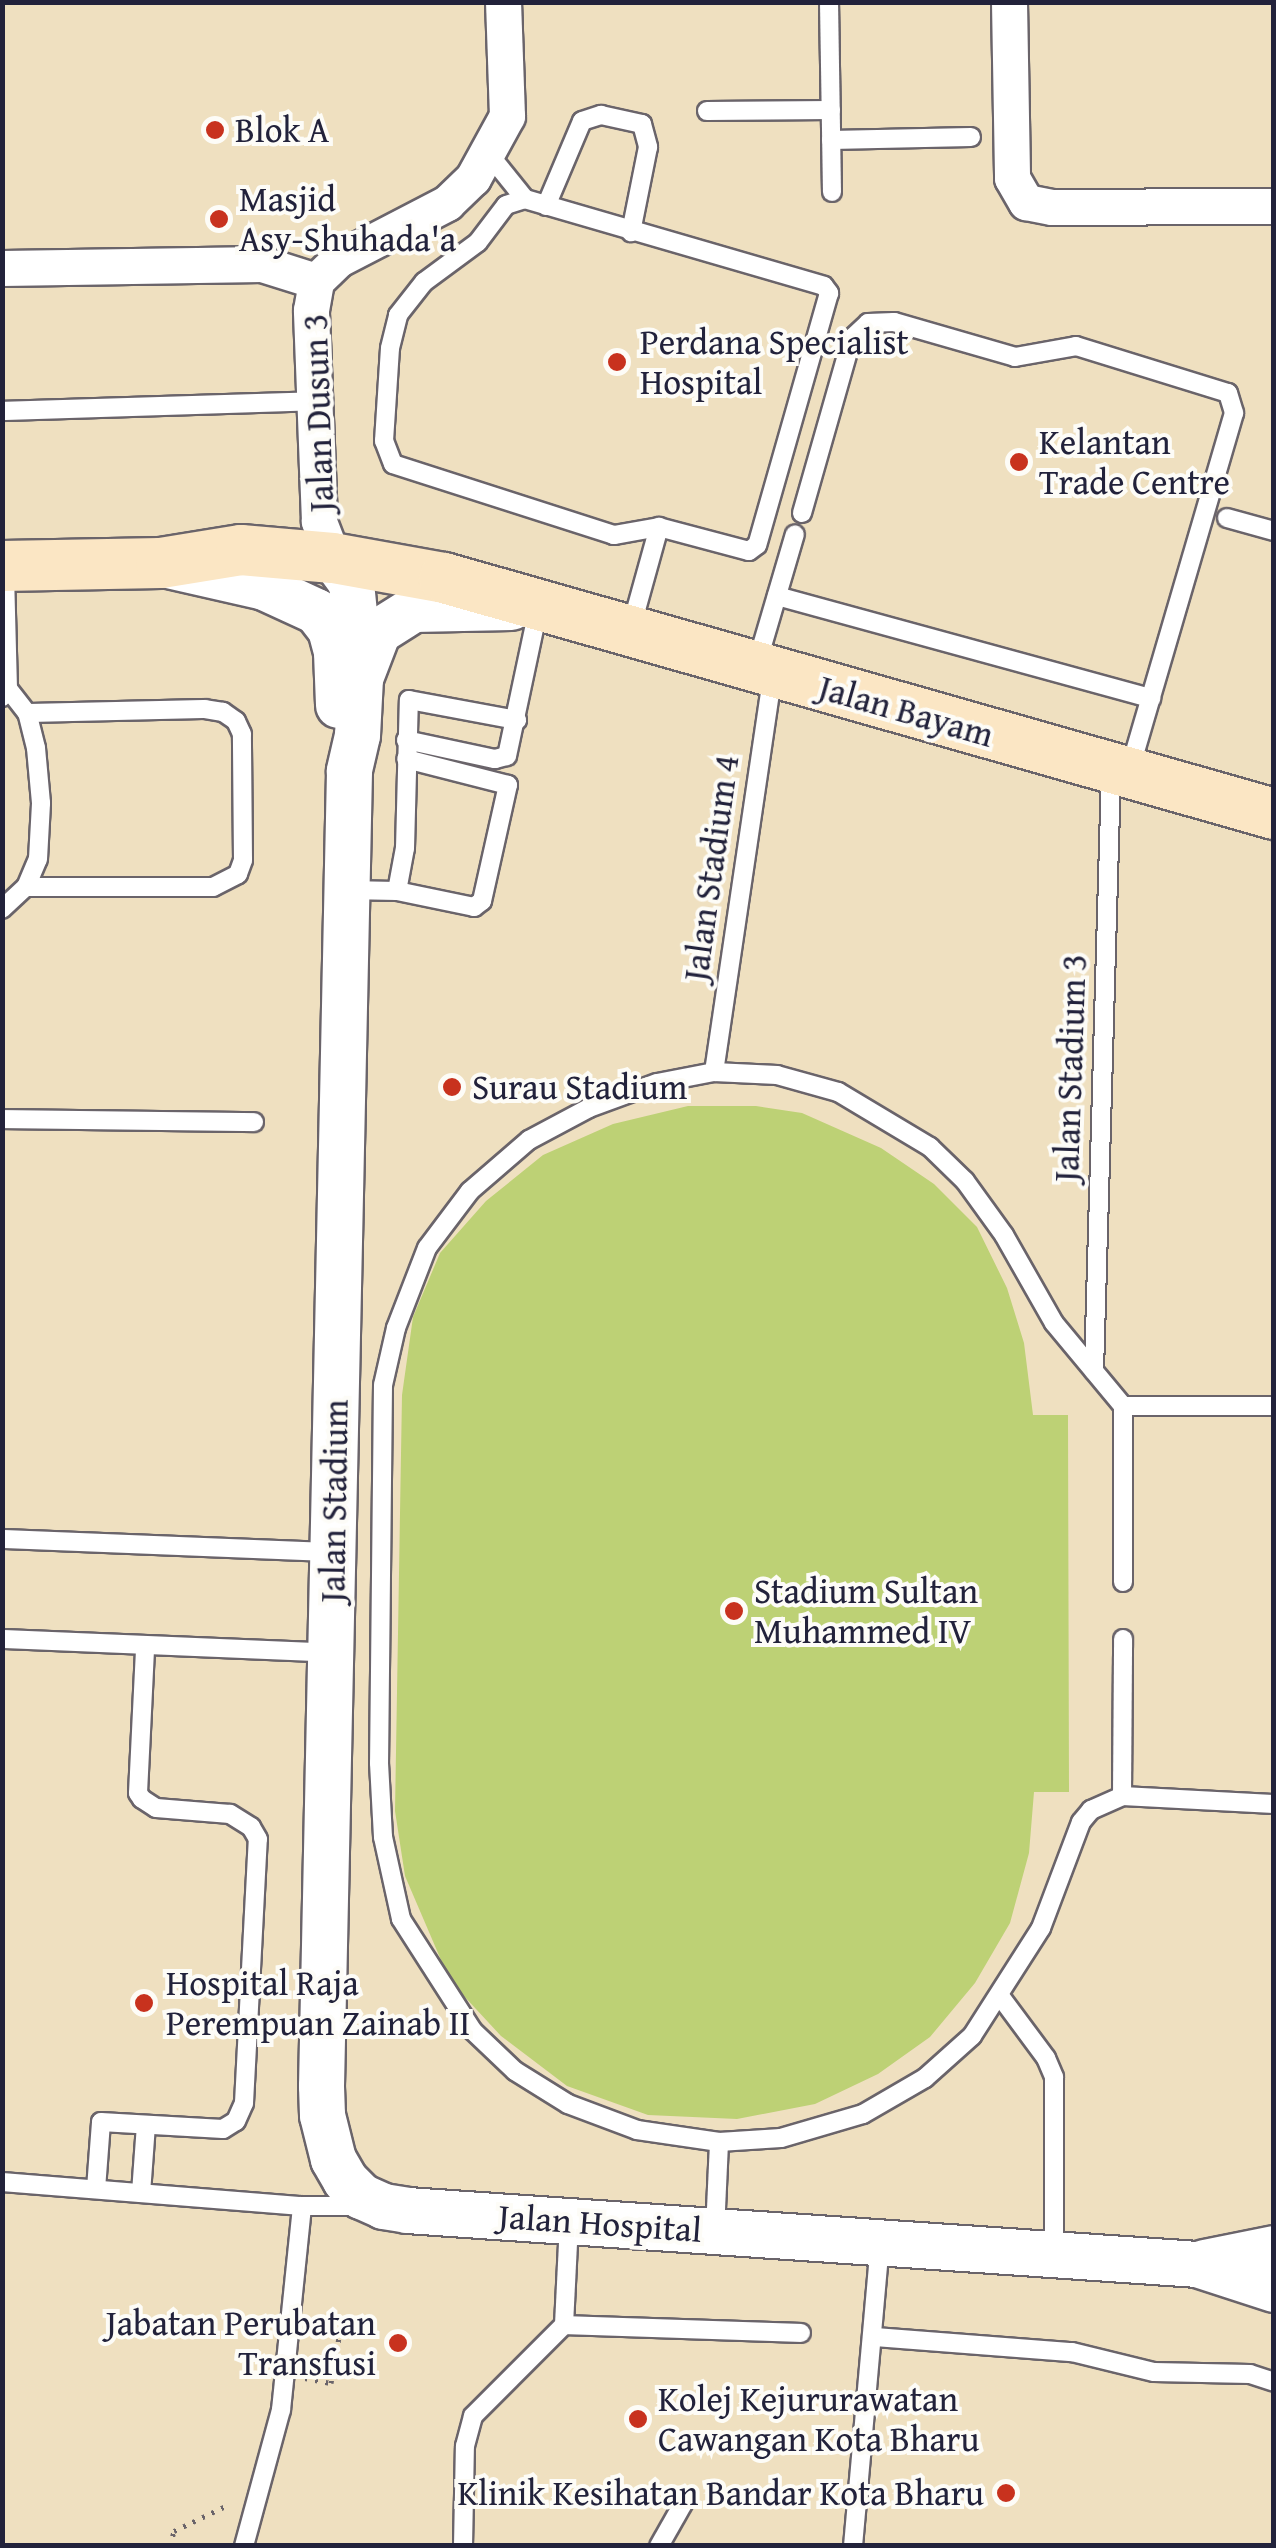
<!DOCTYPE html>
<style>
body{margin:0}
#map{position:relative;width:1276px;height:2548px;overflow:hidden;background:#efe0c0;font-family:"Gentium Book Plus",serif}
div>[style]{position:absolute}
.green>*{inset:0;background:#bdd175}
.path>*{height:5px;margin-top:-2.5px;transform-origin:0;background:repeating-linear-gradient(90deg,#6a646a 0 2.5px,transparent 0 10.5px)}
.roads{filter:drop-shadow(2px 0 #6a646a) drop-shadow(-2px 0 #6a646a) drop-shadow(0 2px #6a646a) drop-shadow(0 -2px #6a646a)}
.service>*{height:18px;margin:-9px;padding:0 9px;transform-origin:9px;border-radius:9px;background:#fff}
.minor>*{height:35px;margin:-17.5px;padding:0 17.5px;transform-origin:17.5px;border-radius:17.5px;background:#fff}
.tertiary>*{height:45px;margin:-22.5px;padding:0 22.5px;transform-origin:22.5px;border-radius:22.5px;background:#fff}
.secondary>*{height:50px;margin:-25px;padding:0 25px;transform-origin:25px;border-radius:25px;background:#fbe6c4}
.dots>*{width:28px;height:28px;translate:-50% -50%;box-sizing:border-box;border:5px solid #fdfcf7;border-radius:50%}
span{translate:-50% -50%;white-space:nowrap;text-align:center;line-height:1.15;-webkit-text-stroke:8px #fdfcf7;paint-order:stroke}
.poi-label{font-size:35px;color:#22223b}
.left{translate:0 -50%;text-align:left}
.right{translate:-100% -50%;text-align:right}
.street-label{font-size:35px;color:#22223b}
.frame{position:absolute;inset:0;border:5px solid #22223b;pointer-events:none}
</style>
<div id="map">
<div class="green">
<i style="clip-path:polygon(688px 1106px,756px 1106px,802px 1113px,881px 1148px,934px 1184px,977px 1227px,1007px 1288px,1024px 1343px,1033px 1415px,1068px 1415px,1069px 1792px,1034px 1792px,1029px 1853px,1010px 1923px,975px 1983px,930px 2037px,878px 2074px,815px 2104px,737px 2119px,648px 2115px,567px 2086px,501px 2036px,450px 1981px,405px 1876px,395px 1811px,402px 1395px,413px 1317px,440px 1253px,486px 1201px,543px 1155px,613px 1124px)"></i>
</div>
<div class="path">
<i style="left:305px;top:2378px;width:26px;rotate:11deg"></i>
<i style="left:331px;top:2383px;width:64px;rotate:-80.1deg"></i>
<i style="left:342px;top:2320px;width:8px;rotate:7deg"></i>
<i style="left:170px;top:2546px;width:16px;rotate:-75deg"></i>
<i style="left:174px;top:2531px;width:62px;rotate:-25.7deg"></i>
</div>
<div class="roads">
<div class="service">
<i style="left:829px;top:2px;width:190px;rotate:89.1deg"></i>
<i style="left:707px;top:111px;width:124px;rotate:-0.5deg"></i>
<i style="left:831px;top:140px;width:140px;rotate:-1.2deg"></i>
<i style="left:488px;top:153px;width:59px;rotate:51.2deg"></i>
<i style="left:525px;top:199px;width:311px;rotate:16.2deg"></i>
<i style="left:824px;top:286px;width:9px;rotate:54deg"></i>
<i style="left:829px;top:293px;width:262px;rotate:105.9deg"></i>
<i style="left:757px;top:545px;width:10px;rotate:143deg"></i>
<i style="left:749px;top:551px;width:93px;rotate:-165.1deg"></i>
<i style="left:659px;top:527px;width:46px;rotate:169.9deg"></i>
<i style="left:614px;top:535px;width:232px;rotate:-162.2deg"></i>
<i style="left:393px;top:464px;width:25px;rotate:-111deg"></i>
<i style="left:384px;top:441px;width:93px;rotate:-86.3deg"></i>
<i style="left:390px;top:348px;width:34px;rotate:-76deg"></i>
<i style="left:398px;top:315px;width:42px;rotate:-51.8deg"></i>
<i style="left:424px;top:282px;width:67px;rotate:-36.5deg"></i>
<i style="left:478px;top:242px;width:46px;rotate:-52.9deg"></i>
<i style="left:506px;top:205px;width:20px;rotate:-18deg"></i>
<i style="left:546px;top:206px;width:92px;rotate:-67deg"></i>
<i style="left:582px;top:121px;width:20px;rotate:-18deg"></i>
<i style="left:601px;top:115px;width:42px;rotate:12.4deg"></i>
<i style="left:642px;top:124px;width:24px;rotate:75deg"></i>
<i style="left:648px;top:147px;width:87px;rotate:101.3deg"></i>
<i style="left:2px;top:411px;width:311px;rotate:-1.8deg"></i>
<i style="left:802px;top:513px;width:182px;rotate:-74.1deg"></i>
<i style="left:852px;top:338px;width:22px;rotate:-43deg"></i>
<i style="left:868px;top:323px;width:26px;rotate:-2deg"></i>
<i style="left:894px;top:322px;width:126px;rotate:16.1deg"></i>
<i style="left:1015px;top:357px;width:62px;rotate:-10.2deg"></i>
<i style="left:1076px;top:346px;width:159px;rotate:17.2deg"></i>
<i style="left:1228px;top:393px;width:21px;rotate:73deg"></i>
<i style="left:1234px;top:413px;width:374px;rotate:106.3deg"></i>
<i style="left:1227px;top:518px;width:49px;rotate:15.5deg"></i>
<i style="left:777px;top:596px;width:388px;rotate:15.3deg"></i>
<i style="left:631px;top:628px;width:105px;rotate:-74.5deg"></i>
<i style="left:757px;top:663px;width:134px;rotate:-73.6deg"></i>
<i style="left:2px;top:697px;width:10px;rotate:-53deg"></i>
<i style="left:8px;top:689px;width:118px;rotate:-91.5deg"></i>
<i style="left:406px;top:740px;width:91px;rotate:12.1deg"></i>
<i style="left:495px;top:759px;width:12px;rotate:-14deg"></i>
<i style="left:507px;top:756px;width:149px;rotate:-78deg"></i>
<i style="left:26px;top:887px;width:187px"></i>
<i style="left:213px;top:887px;width:28px;rotate:-27deg"></i>
<i style="left:238px;top:874px;width:15px;rotate:-70deg"></i>
<i style="left:243px;top:860px;width:126px;rotate:-90.5deg"></i>
<i style="left:242px;top:734px;width:14px;rotate:-115deg"></i>
<i style="left:236px;top:721px;width:16px;rotate:-145deg"></i>
<i style="left:223px;top:712px;width:18px;rotate:-171deg"></i>
<i style="left:205px;top:709px;width:178px;rotate:178.7deg"></i>
<i style="left:347px;top:890px;width:50px;rotate:1.1deg"></i>
<i style="left:397px;top:891px;width:79px;rotate:11.7deg"></i>
<i style="left:474px;top:907px;width:10px;rotate:-37deg"></i>
<i style="left:482px;top:901px;width:119px;rotate:-77.4deg"></i>
<i style="left:508px;top:785px;width:105px;rotate:-165.7deg"></i>
<i style="left:397px;top:891px;width:44px;rotate:-79.5deg"></i>
<i style="left:405px;top:848px;width:148px;rotate:-88.5deg"></i>
<i style="left:409px;top:700px;width:110px;rotate:10.5deg"></i>
<i style="left:2px;top:909px;width:33px;rotate:-43deg"></i>
<i style="left:26px;top:887px;width:30px;rotate:-67deg"></i>
<i style="left:38px;top:859px;width:56px;rotate:-86.9deg"></i>
<i style="left:41px;top:803px;width:55px;rotate:-95.2deg"></i>
<i style="left:36px;top:748px;width:36px;rotate:-104deg"></i>
<i style="left:27px;top:713px;width:31px;rotate:-128deg"></i>
<i style="left:714px;top:1072px;width:399px;rotate:-81.6deg"></i>
<i style="left:2px;top:1119px;width:252px;rotate:0.7deg"></i>
<i style="left:1094px;top:1371px;width:597px;rotate:-88.37deg"></i>
<i style="left:1123px;top:1406px;width:151px"></i>
<i style="left:2px;top:1539px;width:330px;rotate:2.3deg"></i>
<i style="left:1123px;top:1582px;width:176px;rotate:-90deg"></i>
<i style="left:1123px;top:1406px;width:108px;rotate:-129.7deg"></i>
<i style="left:1054px;top:1323px;width:101px;rotate:-119.6deg"></i>
<i style="left:1004px;top:1235px;width:67px;rotate:-125.8deg"></i>
<i style="left:965px;top:1181px;width:49px;rotate:-135.8deg"></i>
<i style="left:930px;top:1147px;width:107px;rotate:-149.1deg"></i>
<i style="left:838px;top:1092px;width:63px;rotate:-164.4deg"></i>
<i style="left:777px;top:1075px;width:63px;rotate:-177.3deg"></i>
<i style="left:714px;top:1072px;width:58px;rotate:169.1deg"></i>
<i style="left:657px;top:1083px;width:72px;rotate:159.8deg"></i>
<i style="left:589px;top:1108px;width:68px;rotate:151.9deg"></i>
<i style="left:529px;top:1140px;width:78px;rotate:139.2deg"></i>
<i style="left:470px;top:1191px;width:71px;rotate:127deg"></i>
<i style="left:427px;top:1248px;width:86px;rotate:111.2deg"></i>
<i style="left:396px;top:1328px;width:58px;rotate:102.8deg"></i>
<i style="left:383px;top:1385px;width:378px;rotate:90.6deg"></i>
<i style="left:379px;top:1763px;width:74px;rotate:86.9deg"></i>
<i style="left:383px;top:1837px;width:84px;rotate:77.6deg"></i>
<i style="left:401px;top:1919px;width:133px;rotate:57.3deg"></i>
<i style="left:473px;top:2031px;width:58px;rotate:43.6deg"></i>
<i style="left:515px;top:2071px;width:62px;rotate:31.9deg"></i>
<i style="left:568px;top:2104px;width:74px;rotate:20.6deg"></i>
<i style="left:637px;top:2130px;width:83px;rotate:8.3deg"></i>
<i style="left:719px;top:2142px;width:62px;rotate:-3.7deg"></i>
<i style="left:781px;top:2138px;width:85px;rotate:-16.3deg"></i>
<i style="left:863px;top:2114px;width:72px;rotate:-30.1deg"></i>
<i style="left:925px;top:2078px;width:63px;rotate:-41.8deg"></i>
<i style="left:972px;top:2036px;width:128px;rotate:-57.4deg"></i>
<i style="left:1041px;top:1928px;width:113px;rotate:-69.3deg"></i>
<i style="left:1081px;top:1822px;width:16px;rotate:-50deg"></i>
<i style="left:1091px;top:1810px;width:34px;rotate:-24deg"></i>
<i style="left:1122px;top:1796px;width:157px;rotate:-89.6deg"></i>
<i style="left:2px;top:1639px;width:328px;rotate:2.4deg"></i>
<i style="left:1122px;top:1796px;width:152px;rotate:3deg"></i>
<i style="left:1000px;top:1996px;width:77px;rotate:53.4deg"></i>
<i style="left:1046px;top:2058px;width:21px;rotate:67deg"></i>
<i style="left:1054px;top:2077px;width:176px;rotate:90deg"></i>
<i style="left:2px;top:2182px;width:301px;rotate:4.6deg"></i>
<i style="left:302px;top:2206px;width:59px"></i>
<i style="left:96px;top:2189px;width:67px;rotate:-85.7deg"></i>
<i style="left:101px;top:2122px;width:122px;rotate:3.3deg"></i>
<i style="left:223px;top:2129px;width:15px;rotate:-32deg"></i>
<i style="left:236px;top:2121px;width:20px;rotate:-66deg"></i>
<i style="left:244px;top:2103px;width:264px;rotate:-87deg"></i>
<i style="left:258px;top:1839px;width:14px;rotate:-120deg"></i>
<i style="left:251px;top:1827px;width:25px;rotate:-148deg"></i>
<i style="left:230px;top:1814px;width:74px;rotate:-175.4deg"></i>
<i style="left:156px;top:1808px;width:17px;rotate:-147deg"></i>
<i style="left:142px;top:1799px;width:7px;rotate:-124deg"></i>
<i style="left:138px;top:1793px;width:145px;rotate:-87.2deg"></i>
<i style="left:141px;top:2193px;width:68px;rotate:-85.8deg"></i>
<i style="left:715px;top:2231px;width:89px;rotate:-87.4deg"></i>
<i style="left:564px;top:2325px;width:104px;rotate:-87.2deg"></i>
<i style="left:875px;top:2337px;width:198px;rotate:4.4deg"></i>
<i style="left:1072px;top:2352px;width:84px;rotate:13.7deg"></i>
<i style="left:1154px;top:2372px;width:96px;rotate:1.2deg"></i>
<i style="left:1250px;top:2374px;width:25px;rotate:18deg"></i>
<i style="left:244px;top:2546px;width:141px;rotate:-74.8deg"></i>
<i style="left:281px;top:2410px;width:205px;rotate:-84.1deg"></i>
<i style="left:463px;top:2546px;width:100px;rotate:-88.9deg"></i>
<i style="left:465px;top:2446px;width:31px;rotate:-75deg"></i>
<i style="left:473px;top:2416px;width:129px;rotate:-45deg"></i>
<i style="left:564px;top:2325px;width:237px;rotate:1.9deg"></i>
<i style="left:659px;top:2546px;width:51px;rotate:-60.4deg"></i>
<i style="left:853px;top:2546px;width:304px;rotate:-84.9deg"></i>
</div>
<div class="minor">
<i style="left:1009px;top:2px;width:176px;rotate:89deg"></i>
<i style="left:1012px;top:178px;width:28px;rotate:60deg"></i>
<i style="left:1026px;top:202px;width:26px;rotate:11deg"></i>
<i style="left:1052px;top:207px;width:222px;rotate:-0.3deg"></i>
<i style="left:2px;top:268px;width:260px;rotate:-0.9deg"></i>
<i style="left:262px;top:264px;width:57px;rotate:17.5deg"></i>
<i style="left:333px;top:558px;width:40px;rotate:-111deg"></i>
<i style="left:319px;top:521px;width:211px;rotate:-92.2deg"></i>
<i style="left:311px;top:310px;width:29px;rotate:-80deg"></i>
<i style="left:316px;top:281px;width:32px;rotate:-44deg"></i>
<i style="left:339px;top:259px;width:122px;rotate:-27.4deg"></i>
<i style="left:447px;top:203px;width:36px;rotate:-44deg"></i>
<i style="left:473px;top:178px;width:71px;rotate:-61.3deg"></i>
<i style="left:507px;top:116px;width:114px;rotate:-92deg"></i>
</div>
<div class="tertiary">
<i style="left:333px;top:558px;width:31px;rotate:54deg"></i>
<i style="left:351px;top:583px;width:88px;rotate:84.2deg"></i>
<i style="left:168px;top:565px;width:98px;rotate:12.9deg"></i>
<i style="left:264px;top:587px;width:57px;rotate:24.8deg"></i>
<i style="left:316px;top:611px;width:23px;rotate:52deg"></i>
<i style="left:330px;top:629px;width:24px;rotate:75deg"></i>
<i style="left:336px;top:652px;width:53px;rotate:87.8deg"></i>
<i style="left:511px;top:607px;width:98px;rotate:178.8deg"></i>
<i style="left:413px;top:609px;width:41px;rotate:147.8deg"></i>
<i style="left:378px;top:631px;width:50px;rotate:111deg"></i>
<i style="left:360px;top:678px;width:57px;rotate:93deg"></i>
<i style="left:357px;top:735px;width:37px;rotate:103deg"></i>
<i style="left:349px;top:771px;width:1315px;rotate:91.22deg"></i>
<i style="left:321px;top:2086px;width:29px;rotate:88deg"></i>
<i style="left:322px;top:2115px;width:45px;rotate:76deg"></i>
<i style="left:333px;top:2159px;width:24px;rotate:60deg"></i>
<i style="left:345px;top:2180px;width:23px;rotate:45deg"></i>
<i style="left:361px;top:2196px;width:24px;rotate:24deg"></i>
<i style="left:383px;top:2206px;width:24px;rotate:9deg"></i>
<i style="left:407px;top:2210px;width:792px;rotate:3.91deg"></i>
<i style="left:1197px;top:2264px;width:81px;rotate:18deg"></i>
<i style="left:1204px;top:2262px;width:71px;rotate:-11.3deg"></i>
</div>
<div class="secondary">
<i style="left:2px;top:566px;width:159px;rotate:-1.1deg"></i>
<i style="left:161px;top:563px;width:81px;rotate:-9.2deg"></i>
<i style="left:241px;top:550px;width:92px;rotate:5deg"></i>
<i style="left:333px;top:558px;width:113px;rotate:10.2deg"></i>
<i style="left:444px;top:578px;width:863px;rotate:15.87deg"></i>
</div>
</div>
<div class="dots">
<i style="left:215px;top:130px;background:#c8321e"></i>
<i style="left:219px;top:219px;background:#c8321e"></i>
<i style="left:617px;top:362px;background:#c8321e"></i>
<i style="left:1019px;top:462px;background:#c8321e"></i>
<i style="left:452px;top:1087px;background:#c8321e"></i>
<i style="left:734px;top:1611px;background:#c8321e"></i>
<i style="left:144px;top:2003px;background:#c8321e"></i>
<i style="left:398px;top:2343px;background:#c8321e"></i>
<i style="left:638px;top:2419px;background:#c8321e"></i>
<i style="left:1006px;top:2493px;background:#c8321e"></i>
</div>
<div class="poi-label">
<span class="left" style="left:235px;top:130px">Blok A</span>
<span class="left" style="left:239px;top:219px">Masjid<br>Asy-Shuhada'a</span>
<span class="left" style="left:640px;top:362px">Perdana Specialist<br>Hospital</span>
<span class="left" style="left:1039px;top:462px">Kelantan<br>Trade Centre</span>
<span class="left" style="left:472px;top:1087px">Surau Stadium</span>
<span class="left" style="left:754px;top:1611px">Stadium Sultan<br>Muhammed IV</span>
<span class="left" style="left:166px;top:2003px">Hospital Raja<br>Perempuan Zainab II</span>
<span class="right" style="left:376px;top:2343px">Jabatan Perubatan<br>Transfusi</span>
<span class="left" style="left:658px;top:2419px">Kolej Kejururawatan<br>Cawangan Kota Bharu</span>
<span class="right" style="left:984px;top:2493px">Klinik Kesihatan Bandar Kota Bharu</span>
</div>
<div class="street-label">
<span style="left:318px;top:413px;rotate:-92deg">Jalan Dusun 3</span>
<span style="left:906px;top:711px;rotate:16deg">Jalan Bayam</span>
<span style="left:711px;top:868px;rotate:-82deg">Jalan Stadium 4</span>
<span style="left:1070px;top:1068px;rotate:-88deg">Jalan Stadium 3</span>
<span style="left:334px;top:1501px;rotate:-89deg">Jalan Stadium</span>
<span style="left:600px;top:2223px;rotate:4deg">Jalan Hospital</span>
</div>
<div class="frame"></div>
</div>
